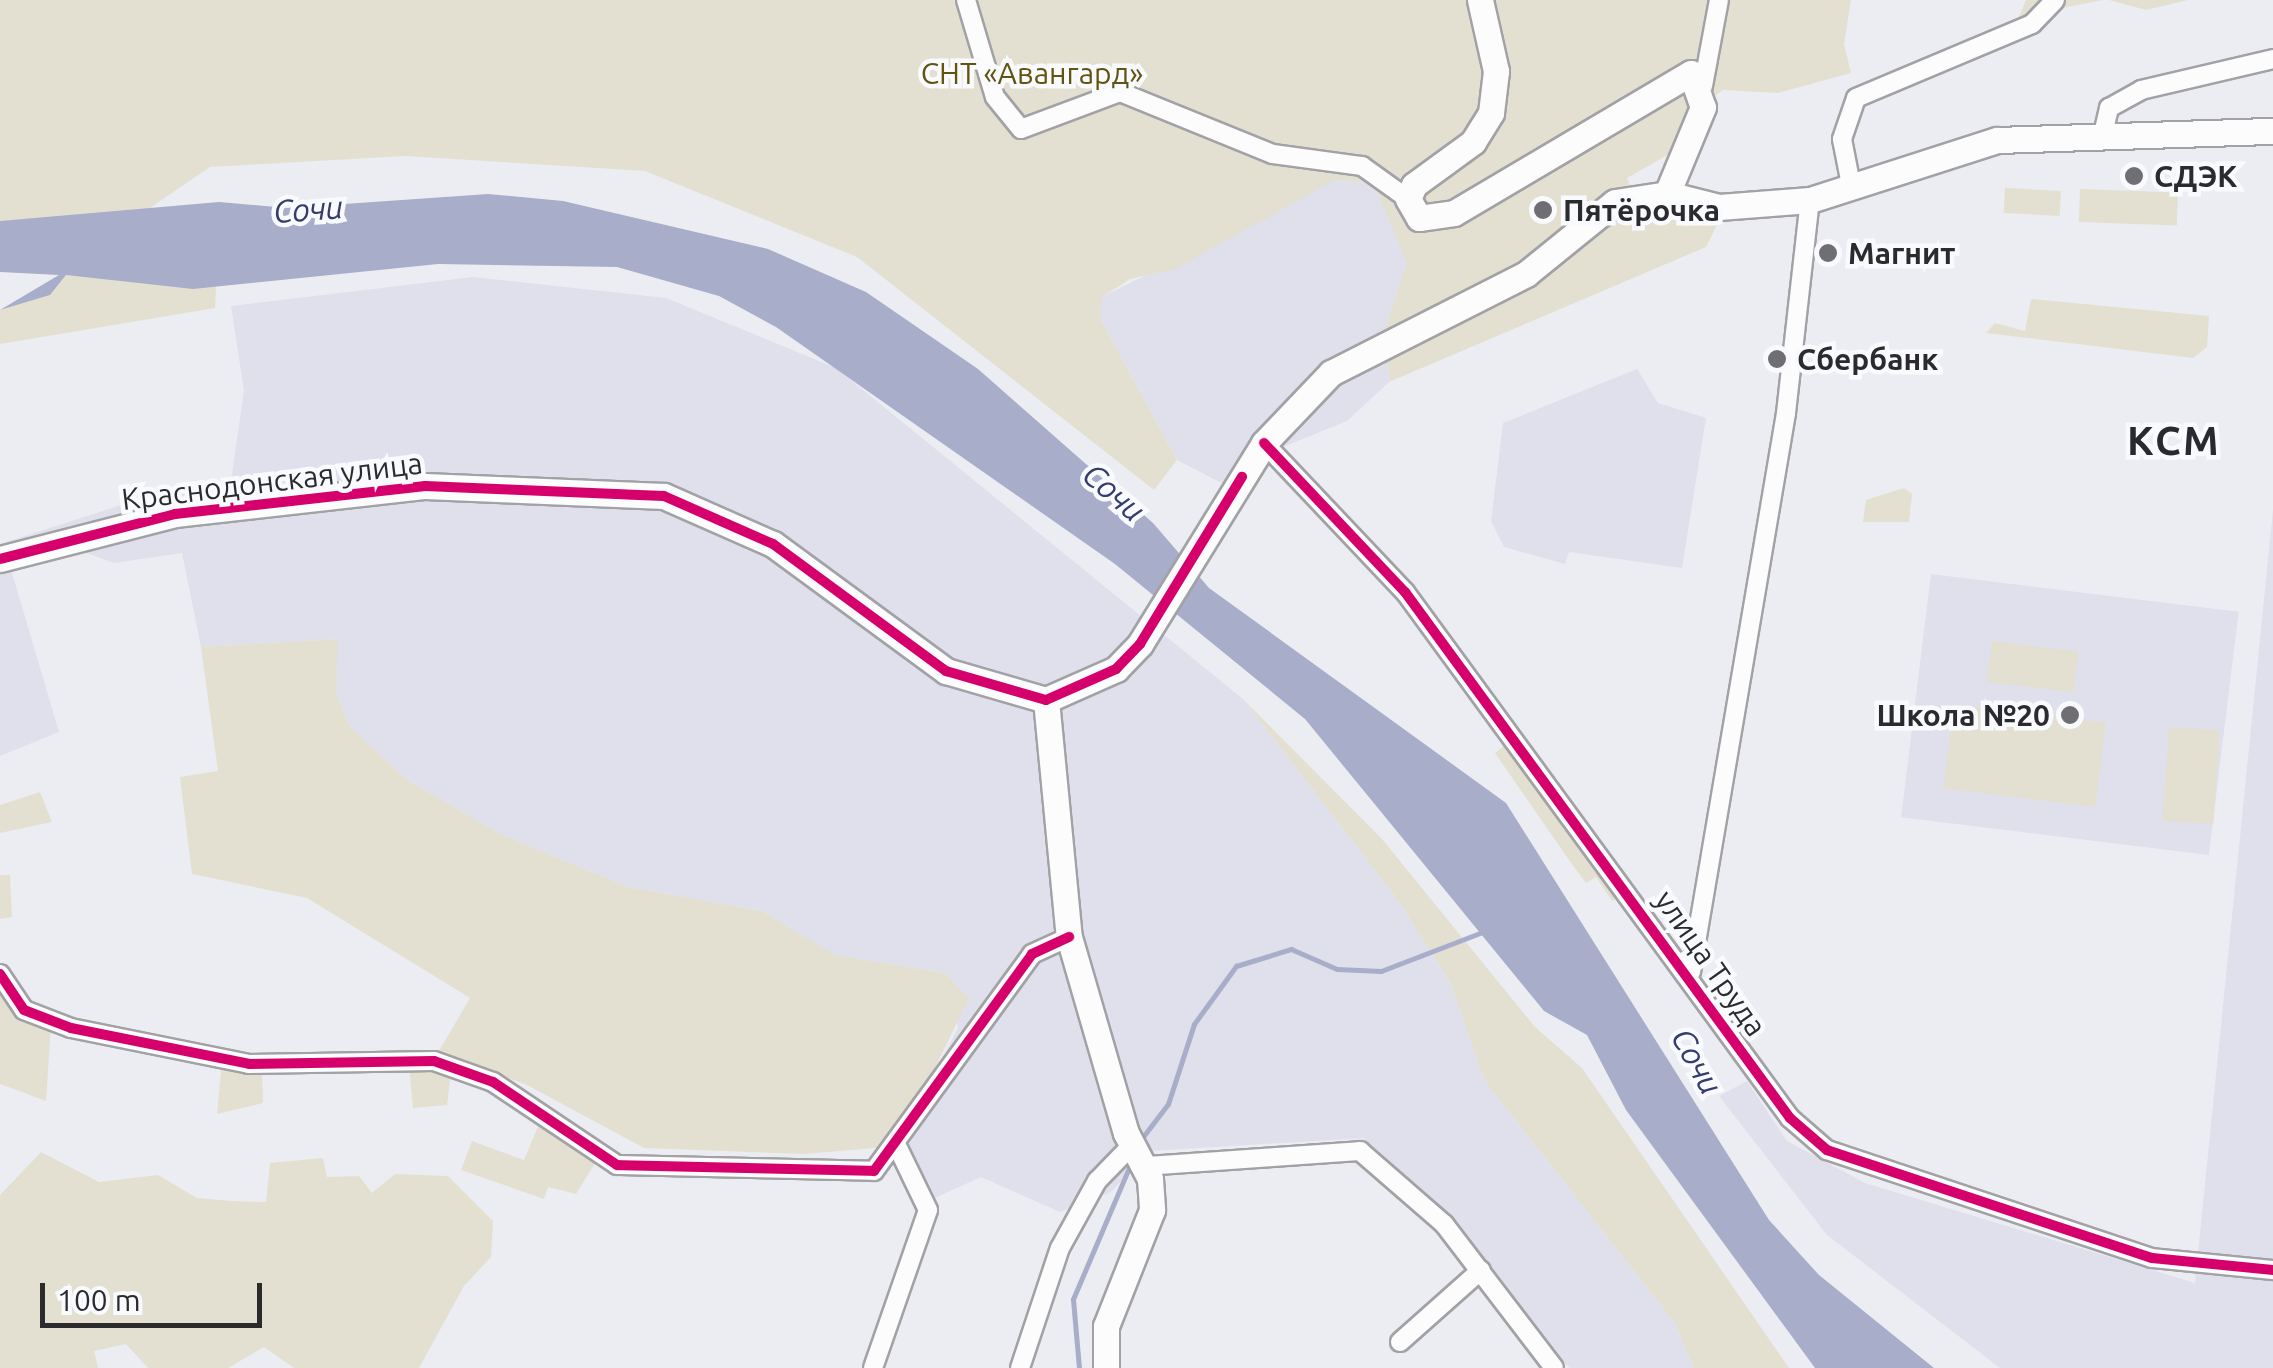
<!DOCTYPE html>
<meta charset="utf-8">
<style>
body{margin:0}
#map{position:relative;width:2273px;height:1368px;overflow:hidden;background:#ecedf2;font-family:Ubuntu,sans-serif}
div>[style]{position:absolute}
.built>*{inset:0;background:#dfe0eb;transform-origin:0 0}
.green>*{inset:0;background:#e3e0d2;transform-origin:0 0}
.water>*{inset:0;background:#a8adc9}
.stream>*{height:5px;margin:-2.5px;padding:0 2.5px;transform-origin:2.5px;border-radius:2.5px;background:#a8adc9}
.roads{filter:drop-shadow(2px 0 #a2a2a6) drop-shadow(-2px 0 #a2a2a6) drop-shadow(0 2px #a2a2a6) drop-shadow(0 -2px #a2a2a6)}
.street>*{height:18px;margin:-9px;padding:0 9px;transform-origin:9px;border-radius:9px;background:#fcfcfd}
.secondary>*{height:25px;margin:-12.5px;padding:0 12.5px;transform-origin:12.5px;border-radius:12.5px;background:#fcfcfd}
.cycleway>*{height:10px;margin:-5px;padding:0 5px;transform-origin:5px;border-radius:5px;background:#d6006c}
.dots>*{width:28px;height:28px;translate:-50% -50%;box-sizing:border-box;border:5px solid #f8fafe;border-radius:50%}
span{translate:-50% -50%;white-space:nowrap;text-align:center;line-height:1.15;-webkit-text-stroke:9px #f8fafe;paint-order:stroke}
.park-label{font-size:30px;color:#61540e}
.poi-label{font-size:30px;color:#2b2b2e;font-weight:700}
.left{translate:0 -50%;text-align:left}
.right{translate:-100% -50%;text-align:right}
.street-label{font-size:30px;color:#2b2b2e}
.water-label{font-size:32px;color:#343b6d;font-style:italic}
.district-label{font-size:40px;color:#282a2f;font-weight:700;letter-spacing:2.5px}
.scale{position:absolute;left:40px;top:1283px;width:222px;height:45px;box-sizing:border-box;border:5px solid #2b2b2e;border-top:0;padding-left:12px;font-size:30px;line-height:35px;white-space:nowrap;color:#2b2b2e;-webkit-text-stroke:8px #f8fafe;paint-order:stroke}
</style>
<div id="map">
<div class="built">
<i style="clip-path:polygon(1335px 180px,1374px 184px,1403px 241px,1407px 264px,1386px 326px,1389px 382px,1347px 421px,1258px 457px,1237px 491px,1177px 460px,1100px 318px,1100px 298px)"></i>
<i style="clip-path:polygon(473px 277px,666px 298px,836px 368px,1243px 699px,1397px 899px,1451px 984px,1484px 1080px,1674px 1322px,1694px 1368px,1570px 1368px,1529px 1330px,1459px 1231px,1364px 1138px,1151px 1151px,1111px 1192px,1060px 1212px,981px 1177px,928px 1201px,897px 1146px,958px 1028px,945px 973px,834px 955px,762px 911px,628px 887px,500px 834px,404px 778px,349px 725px,336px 694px,337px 639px,201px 647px,182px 553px,114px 563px,65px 545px,10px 566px,59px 732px,0 756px,0 544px,171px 489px,231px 481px,244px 391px,231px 306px)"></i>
<i style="clip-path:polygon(1637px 369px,1658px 403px,1706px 418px,1682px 568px,1569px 552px,1565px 564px,1504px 547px,1491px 521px,1503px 423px)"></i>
<i style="clip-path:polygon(2273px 510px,2273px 1368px,2000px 1368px,1827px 1235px,1719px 1096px,1747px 1081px,1787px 1141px,1865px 1183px,2195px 1283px)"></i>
<i style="left:1931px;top:574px;width:310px;height:245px;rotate:7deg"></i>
</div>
<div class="green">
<i style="clip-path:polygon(0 0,1851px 0,1844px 44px,1851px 73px,1778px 93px,1723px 90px,1695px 111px,1671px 153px,1627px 178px,1636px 203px,1719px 221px,1706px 247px,1389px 382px,1386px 326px,1407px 263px,1374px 184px,1335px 180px,1175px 269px,1130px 279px,1101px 298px,1100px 318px,1177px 460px,1154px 490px,857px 257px,645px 171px,405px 156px,210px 167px,147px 210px,0 221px)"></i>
<i style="clip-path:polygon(2026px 0,2103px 0,2019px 17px)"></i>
<i style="clip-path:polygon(2109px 0,2188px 0,2146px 10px)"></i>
<i style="left:2005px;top:188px;width:56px;height:25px;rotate:3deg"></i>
<i style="left:2080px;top:189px;width:98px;height:33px;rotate:2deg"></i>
<i style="clip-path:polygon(66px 275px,216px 287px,215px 308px,0 344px,0 310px,50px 295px)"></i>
<i style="clip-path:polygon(2031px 299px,2209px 316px,2207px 347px,2193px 358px,1986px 333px,1995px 323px,2025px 331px)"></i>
<i style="clip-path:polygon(1904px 488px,1912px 494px,1909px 522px,1863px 522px,1866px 500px)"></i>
<i style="clip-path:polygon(338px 639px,336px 694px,349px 725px,404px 778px,500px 834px,628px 887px,762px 911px,835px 955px,945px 973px,969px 998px,897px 1146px,805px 1154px,644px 1148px,527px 1085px,439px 1051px,470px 998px,307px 898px,192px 874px,180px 777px,218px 771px,201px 647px)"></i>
<i style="left:1992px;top:641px;width:87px;height:41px;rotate:7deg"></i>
<i style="clip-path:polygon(1243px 699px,1382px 839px,1535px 1027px,1582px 1068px,1789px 1368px,1694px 1368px,1674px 1322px,1484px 1080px,1451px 984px,1397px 899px)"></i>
<i style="left:1954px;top:704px;width:153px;height:85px;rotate:7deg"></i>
<i style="left:2169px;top:727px;width:51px;height:94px;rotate:4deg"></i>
<i style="clip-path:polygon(1511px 740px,1623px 894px,1612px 901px,1596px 877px,1586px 883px,1571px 863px,1495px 753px)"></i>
<i style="clip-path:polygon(40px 792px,52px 822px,0 833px,0 805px)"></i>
<i style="clip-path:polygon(0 875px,10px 875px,12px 917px,0 919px)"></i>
<i style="clip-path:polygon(0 985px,51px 1025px,46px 1101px,0 1084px)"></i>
<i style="clip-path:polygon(222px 1062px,262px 1070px,263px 1103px,217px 1114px)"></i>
<i style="clip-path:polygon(409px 1064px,451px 1072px,447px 1105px,413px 1108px)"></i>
<i style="clip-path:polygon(542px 1117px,599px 1157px,576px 1194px,548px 1187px,544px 1199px,461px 1170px,472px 1141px,524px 1160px)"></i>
<i style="clip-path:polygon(41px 1152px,99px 1182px,158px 1175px,197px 1198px,232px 1201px,266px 1202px,270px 1163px,323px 1158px,327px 1177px,359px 1176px,372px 1193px,395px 1174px,448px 1176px,493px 1221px,491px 1257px,464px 1286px,419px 1368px,294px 1368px,264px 1347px,228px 1368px,148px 1368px,126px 1344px,94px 1351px,98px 1368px,0 1368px,0 1195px)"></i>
</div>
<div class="water">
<i style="clip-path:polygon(488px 194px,563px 201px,768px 249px,866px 292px,978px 369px,1153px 523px,1209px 588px,1506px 803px,1769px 1220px,1819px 1275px,1934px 1368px,1815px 1368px,1626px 1110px,1587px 1035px,1544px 1011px,1305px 719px,1115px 564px,776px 327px,719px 296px,617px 267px,438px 264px,193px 289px,66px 275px,50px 295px,0 310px,59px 275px,0 272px,0 221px,219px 202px,287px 208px)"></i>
</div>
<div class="stream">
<i style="left:1142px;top:1138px;width:43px;rotate:-52.6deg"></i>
<i style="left:1168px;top:1104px;width:84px;rotate:-72deg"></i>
<i style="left:1194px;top:1024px;width:72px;rotate:-54.1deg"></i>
<i style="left:1236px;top:966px;width:58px;rotate:-17.2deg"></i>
<i style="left:1291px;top:949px;width:50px;rotate:23.5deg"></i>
<i style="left:1337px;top:969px;width:44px;rotate:2.6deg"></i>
<i style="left:1381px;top:971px;width:115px;rotate:-21deg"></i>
<i style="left:1079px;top:1368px;width:69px;rotate:-95deg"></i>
<i style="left:1073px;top:1299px;width:142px;rotate:-66.9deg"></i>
</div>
<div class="roads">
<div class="street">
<i style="left:966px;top:0;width:101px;rotate:73.4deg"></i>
<i style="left:995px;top:97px;width:41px;rotate:50.9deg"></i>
<i style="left:1021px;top:129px;width:106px;rotate:-20.5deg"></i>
<i style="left:1120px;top:92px;width:165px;rotate:22.1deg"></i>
<i style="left:1273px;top:154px;width:90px;rotate:7.7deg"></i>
<i style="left:1362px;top:166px;width:57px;rotate:35.7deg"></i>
<i style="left:1703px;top:86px;width:87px;rotate:-79.5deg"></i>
<i style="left:2103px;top:134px;width:27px;rotate:-77deg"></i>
<i style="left:2109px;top:108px;width:37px;rotate:-29deg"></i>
<i style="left:2141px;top:90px;width:136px;rotate:-13.2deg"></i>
<i style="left:1852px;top:190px;width:52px;rotate:-101.1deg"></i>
<i style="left:1842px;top:139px;width:43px;rotate:-71.1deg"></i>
<i style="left:1856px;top:98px;width:191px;rotate:-22.8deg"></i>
<i style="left:2032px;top:24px;width:33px;rotate:-46deg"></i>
<i style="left:1264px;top:443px;width:205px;rotate:46.6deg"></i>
<i style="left:1405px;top:592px;width:652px;rotate:53.8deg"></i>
<i style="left:1790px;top:1118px;width:49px;rotate:40.9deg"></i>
<i style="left:1827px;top:1150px;width:342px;rotate:18.4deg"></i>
<i style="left:2152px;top:1258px;width:122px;rotate:5.7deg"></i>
<i style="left:1691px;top:972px;width:567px;rotate:-80.35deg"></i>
<i style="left:1786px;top:413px;width:214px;rotate:-83.6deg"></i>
<i style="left:0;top:974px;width:43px;rotate:56.3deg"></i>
<i style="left:24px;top:1010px;width:50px;rotate:21deg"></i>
<i style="left:71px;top:1028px;width:182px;rotate:11.4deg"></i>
<i style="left:249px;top:1064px;width:185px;rotate:-0.9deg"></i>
<i style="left:434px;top:1061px;width:63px;rotate:19.6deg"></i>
<i style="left:493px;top:1082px;width:149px;rotate:33.8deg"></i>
<i style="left:617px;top:1165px;width:257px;rotate:1.3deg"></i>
<i style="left:874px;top:1171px;width:268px;rotate:-53.9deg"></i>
<i style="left:1032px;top:954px;width:41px;rotate:-24.7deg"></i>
<i style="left:1146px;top:1166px;width:215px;rotate:-4deg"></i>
<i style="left:1360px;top:1151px;width:111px;rotate:41deg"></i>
<i style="left:1444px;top:1224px;width:181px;rotate:52.6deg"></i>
<i style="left:1400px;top:1342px;width:108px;rotate:-41.6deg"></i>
<i style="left:873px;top:1368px;width:167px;rotate:-70.8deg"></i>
<i style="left:928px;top:1210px;width:71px;rotate:-115.8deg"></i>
<i style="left:1020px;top:1368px;width:126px;rotate:-71.6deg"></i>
<i style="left:1060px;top:1248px;width:77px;rotate:-61.1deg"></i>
<i style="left:1097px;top:1181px;width:49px;rotate:-45.8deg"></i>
</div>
<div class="secondary">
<i style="left:1480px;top:0;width:73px;rotate:77.3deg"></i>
<i style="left:1496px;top:71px;width:42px;rotate:96.8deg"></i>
<i style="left:1491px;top:113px;width:34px;rotate:122deg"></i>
<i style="left:1473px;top:142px;width:73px;rotate:143.9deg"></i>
<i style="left:1414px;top:185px;width:15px;rotate:113deg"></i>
<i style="left:1408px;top:199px;width:22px;rotate:60deg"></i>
<i style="left:1419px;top:218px;width:35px;rotate:-8deg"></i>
<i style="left:1454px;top:213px;width:275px;rotate:-30.6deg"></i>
<i style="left:1691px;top:73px;width:36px;rotate:71deg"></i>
<i style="left:1703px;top:107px;width:94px;rotate:112.5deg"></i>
<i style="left:0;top:559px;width:181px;rotate:-14.4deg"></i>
<i style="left:175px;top:514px;width:252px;rotate:-6.4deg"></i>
<i style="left:425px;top:486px;width:239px;rotate:2.4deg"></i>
<i style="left:664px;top:496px;width:119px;rotate:23.8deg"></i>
<i style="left:773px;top:544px;width:215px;rotate:36.3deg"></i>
<i style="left:946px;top:671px;width:104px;rotate:16.2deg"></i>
<i style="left:1046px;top:700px;width:77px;rotate:-23.9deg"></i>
<i style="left:1116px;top:669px;width:35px;rotate:-46deg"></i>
<i style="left:1140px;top:644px;width:236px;rotate:-58.3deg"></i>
<i style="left:1264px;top:443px;width:97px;rotate:-46.3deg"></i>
<i style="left:1331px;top:373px;width:219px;rotate:-26.9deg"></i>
<i style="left:1526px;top:274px;width:114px;rotate:-39deg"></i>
<i style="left:1615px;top:202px;width:53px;rotate:-8.7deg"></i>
<i style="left:1667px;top:194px;width:54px;rotate:14deg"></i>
<i style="left:1719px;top:207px;width:91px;rotate:-4.4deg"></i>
<i style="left:1810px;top:200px;width:196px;rotate:-17.8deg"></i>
<i style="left:1997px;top:140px;width:276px;rotate:-1.9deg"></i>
<i style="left:1046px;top:700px;width:238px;rotate:84.5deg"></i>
<i style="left:1069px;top:937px;width:204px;rotate:73.8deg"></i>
<i style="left:1126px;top:1133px;width:52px;rotate:62.4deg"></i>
<i style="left:1150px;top:1179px;width:31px;rotate:86deg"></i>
<i style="left:1152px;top:1210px;width:125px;rotate:111.6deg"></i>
<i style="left:1106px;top:1326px;width:42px;rotate:90deg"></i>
</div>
</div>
<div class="cycleway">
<i style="left:1264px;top:443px;width:205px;rotate:46.6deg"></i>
<i style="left:1405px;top:592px;width:652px;rotate:53.8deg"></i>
<i style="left:1790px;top:1118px;width:49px;rotate:40.9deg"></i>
<i style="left:1827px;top:1150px;width:342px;rotate:18.4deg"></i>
<i style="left:2152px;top:1258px;width:122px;rotate:5.7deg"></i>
<i style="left:0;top:559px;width:181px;rotate:-14.4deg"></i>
<i style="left:175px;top:514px;width:252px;rotate:-6.4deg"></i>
<i style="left:425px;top:486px;width:239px;rotate:2.4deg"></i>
<i style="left:664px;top:496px;width:119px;rotate:23.8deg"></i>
<i style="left:773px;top:544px;width:215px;rotate:36.3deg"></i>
<i style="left:946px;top:671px;width:104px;rotate:16.2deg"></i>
<i style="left:1046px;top:700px;width:77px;rotate:-23.9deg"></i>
<i style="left:1116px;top:669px;width:35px;rotate:-46deg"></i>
<i style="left:1140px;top:644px;width:196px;rotate:-58.6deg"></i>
<i style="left:0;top:974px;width:43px;rotate:56.3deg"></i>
<i style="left:24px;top:1010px;width:50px;rotate:21deg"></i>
<i style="left:71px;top:1028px;width:182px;rotate:11.4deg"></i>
<i style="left:249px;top:1064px;width:185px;rotate:-0.9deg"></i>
<i style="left:434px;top:1061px;width:63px;rotate:19.6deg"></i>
<i style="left:493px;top:1082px;width:149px;rotate:33.8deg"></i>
<i style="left:617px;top:1165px;width:257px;rotate:1.3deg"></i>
<i style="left:874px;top:1171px;width:268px;rotate:-53.9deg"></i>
<i style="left:1032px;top:954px;width:41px;rotate:-24.7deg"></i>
</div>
<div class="dots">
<i style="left:2134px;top:176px;background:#6f6f73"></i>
<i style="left:1543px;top:210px;background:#6f6f73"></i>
<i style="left:1828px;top:253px;background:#6f6f73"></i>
<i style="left:1777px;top:359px;background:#6f6f73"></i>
<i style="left:2070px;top:715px;background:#6f6f73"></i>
</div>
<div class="park-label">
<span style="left:1032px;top:73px">СНТ «Авангард»</span>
</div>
<div class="poi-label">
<span class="left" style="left:2154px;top:176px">СДЭК</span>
<span class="left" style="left:1563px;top:210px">Пятёрочка</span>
<span class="left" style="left:1848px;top:253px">Магнит</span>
<span class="left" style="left:1797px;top:359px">Сбербанк</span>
<span class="right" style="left:2050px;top:715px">Школа №20</span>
</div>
<div class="street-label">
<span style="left:272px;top:481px;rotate:-7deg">Краснодонская улица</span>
<span style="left:1711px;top:963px;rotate:55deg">улица Труда</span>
</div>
<div class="water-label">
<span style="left:308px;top:209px;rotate:-4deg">Сочи</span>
<span style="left:1114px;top:492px;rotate:41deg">Сочи</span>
<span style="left:1697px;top:1061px;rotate:61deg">Сочи</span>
</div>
<div class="district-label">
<span style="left:2174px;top:441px">КСМ</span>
</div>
<div class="scale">100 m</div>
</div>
